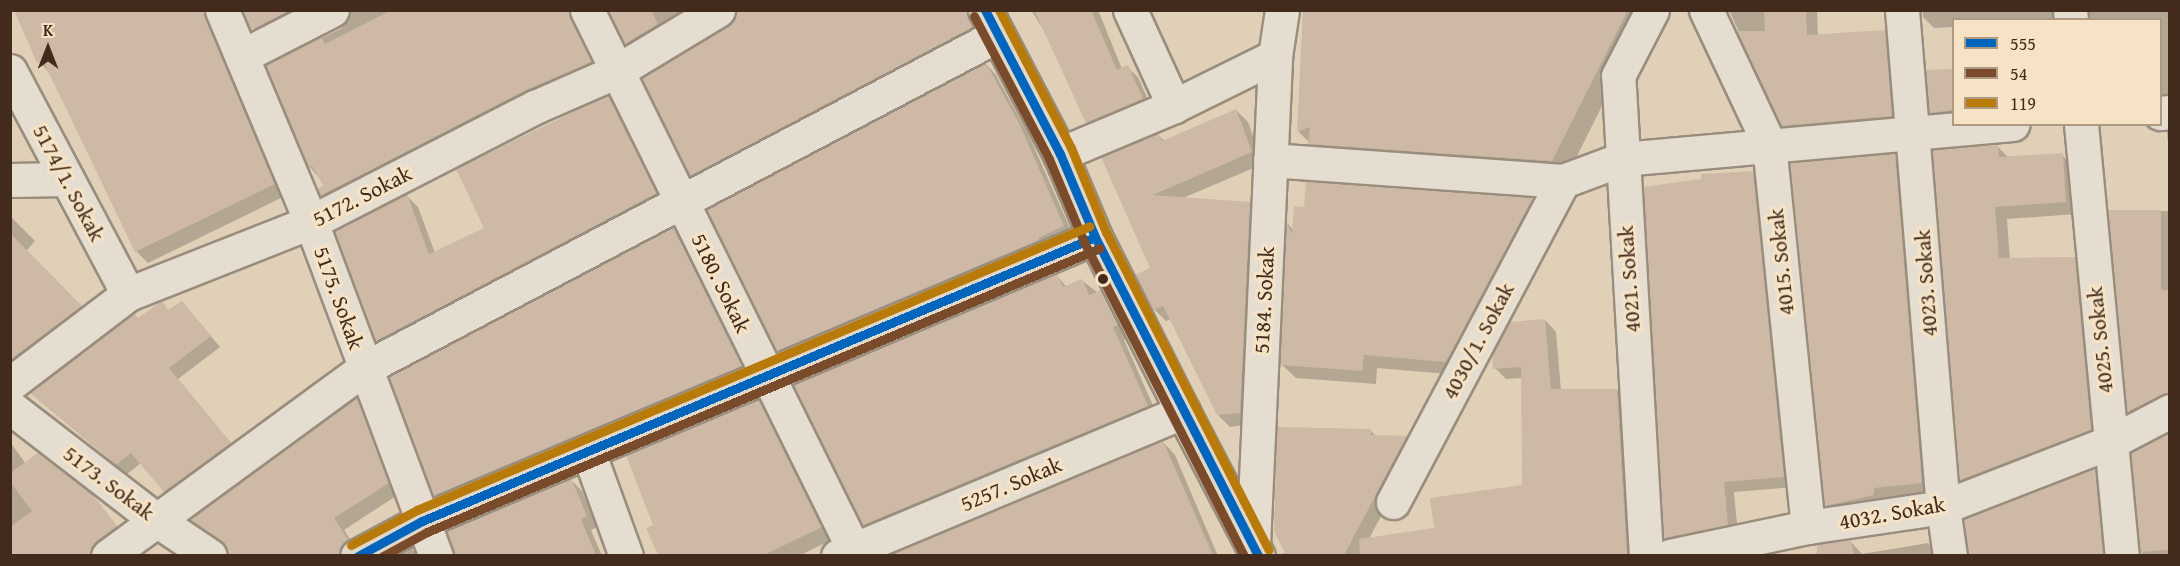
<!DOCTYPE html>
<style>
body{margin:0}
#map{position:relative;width:2180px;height:566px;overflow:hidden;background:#e0d0b7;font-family:"Gentium Book Plus",serif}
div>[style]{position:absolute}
.shadow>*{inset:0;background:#0003}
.building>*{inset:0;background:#cdb9a5}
.roads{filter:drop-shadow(2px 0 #998d7d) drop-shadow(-2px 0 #998d7d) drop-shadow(0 2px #998d7d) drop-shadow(0 -2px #998d7d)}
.minor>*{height:33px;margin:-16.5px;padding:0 16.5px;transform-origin:16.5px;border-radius:16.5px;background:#e5ddd0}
.major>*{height:33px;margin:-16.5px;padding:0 16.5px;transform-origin:16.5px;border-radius:16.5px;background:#e1d8c9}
.bus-1>*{height:9px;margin:-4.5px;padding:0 4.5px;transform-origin:4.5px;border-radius:4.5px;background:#0065bd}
.bus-2>*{height:9px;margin:-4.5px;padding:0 4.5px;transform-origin:4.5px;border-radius:4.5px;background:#7a4b2a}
.bus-3>*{height:9px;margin:-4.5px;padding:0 4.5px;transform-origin:4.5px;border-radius:4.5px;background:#b87b0a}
.dots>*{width:16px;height:16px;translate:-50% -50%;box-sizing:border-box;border:3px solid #f6e3c5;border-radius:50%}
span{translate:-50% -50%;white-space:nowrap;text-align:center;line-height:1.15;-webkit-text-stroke:6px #f6e3c5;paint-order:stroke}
.street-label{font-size:22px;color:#422b1d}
.frame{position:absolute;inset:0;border:12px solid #422b1d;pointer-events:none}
.legend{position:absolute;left:1952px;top:18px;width:210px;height:108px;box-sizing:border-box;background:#f6e3c5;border:2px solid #ae9982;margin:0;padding:8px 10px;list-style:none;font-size:18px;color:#422b1d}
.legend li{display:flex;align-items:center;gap:12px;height:30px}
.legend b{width:30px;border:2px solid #ae9982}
.north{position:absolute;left:18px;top:18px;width:60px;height:60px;-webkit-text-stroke:4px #f6e3c5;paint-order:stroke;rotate:0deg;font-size:16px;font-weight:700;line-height:24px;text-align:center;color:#422b1d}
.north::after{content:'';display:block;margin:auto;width:21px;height:27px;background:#422b1d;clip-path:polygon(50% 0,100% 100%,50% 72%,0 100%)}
</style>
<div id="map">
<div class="shadow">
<i style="clip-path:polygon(15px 10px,218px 10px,285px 196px,148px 263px,137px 252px,50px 73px,39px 62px)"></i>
<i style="clip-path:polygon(243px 10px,323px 10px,263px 41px)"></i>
<i style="clip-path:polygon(583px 10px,602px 73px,333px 206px,322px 195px,320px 190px,325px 185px,310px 167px,267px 66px,342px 28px,352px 10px)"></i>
<i style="clip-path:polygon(610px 10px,710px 10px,637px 55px,626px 43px)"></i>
<i style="clip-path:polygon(736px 10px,970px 10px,983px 39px,702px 186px,691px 175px)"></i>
<i style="clip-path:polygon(1031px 10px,1098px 10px,1122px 69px,1127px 67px,1138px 77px,1152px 109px,1097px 132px,1087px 122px,1048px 37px)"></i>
<i style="clip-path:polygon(1304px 10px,1650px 10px,1567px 176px,1325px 158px,1299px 132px)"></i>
<i style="clip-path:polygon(1729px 10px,1817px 10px,1818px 35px,1884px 32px,1896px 43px,1903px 127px,1794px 137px,1782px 125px)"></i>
<i style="clip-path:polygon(1923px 10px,2068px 10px,2064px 20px,1954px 20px,1954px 27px,1934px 28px,1923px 17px)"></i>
<i style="clip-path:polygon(2088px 10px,2170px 10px,2170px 106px,2160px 109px,2160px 20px,2088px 20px)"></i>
<i style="clip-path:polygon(986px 64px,996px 75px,1029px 136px,1074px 237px,789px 361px,778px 350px)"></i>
<i style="clip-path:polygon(1927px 71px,1954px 71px,1954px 121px,1941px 122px,1931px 112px)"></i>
<i style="clip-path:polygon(608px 97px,619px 108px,667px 205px,388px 351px,377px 340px,407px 196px,418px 207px,435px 253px,486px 229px)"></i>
<i style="clip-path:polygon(1236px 110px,1248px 122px,1263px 164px,1183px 198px,1249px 204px,1261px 216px,1252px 424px,1230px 427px,1218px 415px,1171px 319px,1166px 321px,1154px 309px,1152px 269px,1103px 158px,1158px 135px,1165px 141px)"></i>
<i style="clip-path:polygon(2167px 132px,2170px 132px,2170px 166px)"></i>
<i style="clip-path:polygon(1997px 146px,2009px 158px,2062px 155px,2075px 168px,2078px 214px,2007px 219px,2010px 260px,2074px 259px,2087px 271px,2103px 442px,1973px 492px,1961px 480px,1934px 151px)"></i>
<i style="clip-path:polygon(1894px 155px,1905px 165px,1932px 493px,1883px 498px,1883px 504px,1836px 515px,1826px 505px)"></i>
<i style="clip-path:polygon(1752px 173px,1763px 183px,1794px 487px,1734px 492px,1738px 534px,1675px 548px,1665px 538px,1645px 188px)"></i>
<i style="clip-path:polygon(1532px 199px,1546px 213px,1460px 375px,1377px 368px,1376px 384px,1296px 378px,1281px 364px,1288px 224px,1294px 231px)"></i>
<i style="clip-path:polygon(2170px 211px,2170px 391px,2136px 410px,2170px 394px,2170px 409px,2140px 423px,2129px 412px,2110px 212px)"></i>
<i style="clip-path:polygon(10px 216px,35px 241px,26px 251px,90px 316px,10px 370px)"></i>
<i style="clip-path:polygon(673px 229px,684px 240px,752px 377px,446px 506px,435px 495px)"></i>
<i style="clip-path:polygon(1056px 275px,1067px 287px,1081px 280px,1113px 304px,1130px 337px,1124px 340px,1159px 419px,877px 537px,864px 524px)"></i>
<i style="clip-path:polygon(161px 303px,169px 311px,192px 314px,220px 347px,178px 379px,240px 454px,175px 501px,141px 463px,127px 474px,44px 404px)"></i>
<i style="clip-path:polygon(1545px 320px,1556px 332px,1561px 391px,1617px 390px,1628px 401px,1637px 556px,1277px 556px,1287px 552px,1370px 430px,1377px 437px,1406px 437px,1417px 448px,1369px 539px,1436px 529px,1524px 486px,1522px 378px,1506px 379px,1495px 368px)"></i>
<i style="clip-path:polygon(356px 399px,367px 410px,399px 494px,344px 530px,350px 539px,326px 556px,230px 556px,229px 550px,192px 520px)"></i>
<i style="clip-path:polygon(758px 401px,770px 413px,833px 539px,799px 556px,660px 556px,648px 529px,655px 526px)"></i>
<i style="clip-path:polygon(2170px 434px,2170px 556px,2142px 556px,2133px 454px)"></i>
<i style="clip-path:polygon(10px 442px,26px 464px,91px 495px,127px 538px,106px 556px,10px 556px)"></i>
<i style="clip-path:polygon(1163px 442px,1175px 455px,1218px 556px,892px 556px)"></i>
<i style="clip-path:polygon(2094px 470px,2106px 481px,2113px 556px,1968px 556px,1965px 520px)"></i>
<i style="clip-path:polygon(571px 480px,582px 491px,597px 527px,591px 530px,602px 556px,455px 556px,448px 532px)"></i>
<i style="clip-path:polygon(1850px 541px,1862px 554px,1928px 543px,1940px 556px,1809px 556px)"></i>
<i style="clip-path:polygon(412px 549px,419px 556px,400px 556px)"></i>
</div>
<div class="building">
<i style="clip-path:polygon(14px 10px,204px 10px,275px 184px,135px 252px,63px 102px,43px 61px,37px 63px)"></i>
<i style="clip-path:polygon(243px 10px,290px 10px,251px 30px)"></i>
<i style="clip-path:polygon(392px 10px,569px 10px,592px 62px,526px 90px,320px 196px,318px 189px,323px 185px,312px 166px,309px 168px,265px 65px,321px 37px,325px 44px)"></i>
<i style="clip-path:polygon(608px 10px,651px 10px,658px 24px,625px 44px)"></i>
<i style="clip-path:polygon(740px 10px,966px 10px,973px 27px,690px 176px,642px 78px,728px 26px)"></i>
<i style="clip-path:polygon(1034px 10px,1091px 10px,1117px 70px,1128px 65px,1143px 99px,1086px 123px)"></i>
<i style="clip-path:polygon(1303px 10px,1628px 10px,1552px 161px,1308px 144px,1310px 127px,1297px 132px)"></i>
<i style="clip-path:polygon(1764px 10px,1806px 10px,1807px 35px,1885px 30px,1892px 116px,1781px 126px,1737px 31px,1765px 31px)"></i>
<i style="clip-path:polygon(986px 63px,1019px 123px,1064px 226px,1038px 238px,1039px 240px,777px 351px,707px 210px)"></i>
<i style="clip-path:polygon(1953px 69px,1953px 110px,1929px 113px,1926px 70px)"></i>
<i style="clip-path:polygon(608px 95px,657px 193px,376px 341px,334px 231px,407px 194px,429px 254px,484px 228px,456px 169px)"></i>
<i style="clip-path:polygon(1236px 109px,1252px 152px,1153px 195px,1250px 202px,1240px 413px,1217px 415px,1163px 306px,1153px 310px,1135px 275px,1150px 268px,1101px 157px,1158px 133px,1162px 141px)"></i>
<i style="clip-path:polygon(1998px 145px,1999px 157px,2063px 153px,2066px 202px,1995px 207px,1999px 258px,2075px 257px,2091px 430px,1960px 480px,1932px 150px)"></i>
<i style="clip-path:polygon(1895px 153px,1922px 483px,1874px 488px,1874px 495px,1825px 506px,1790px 163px)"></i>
<i style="clip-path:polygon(1753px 171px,1784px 477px,1724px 482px,1728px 525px,1664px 538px,1643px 187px,1701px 179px,1701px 174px)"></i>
<i style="clip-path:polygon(1306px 181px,1533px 198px,1446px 362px,1364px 355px,1362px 371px,1280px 365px,1286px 221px,1292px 234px,1294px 206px,1304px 207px)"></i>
<i style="clip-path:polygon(2108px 210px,2161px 210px,2161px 290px,2169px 290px,2169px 392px,2127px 412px)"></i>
<i style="clip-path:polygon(673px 227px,742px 366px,433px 496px,389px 377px)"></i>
<i style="clip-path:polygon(10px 233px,82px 306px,10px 360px)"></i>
<i style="clip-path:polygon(1057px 274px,1063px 287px,1082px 279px,1089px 295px,1101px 290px,1118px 325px,1113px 327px,1148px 406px,863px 525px,793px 385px)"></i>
<i style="clip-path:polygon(162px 301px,168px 310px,182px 301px,211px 336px,169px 368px,231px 443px,164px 492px,131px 453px,116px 465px,30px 393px,134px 313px,138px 318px)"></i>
<i style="clip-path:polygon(1545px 319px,1551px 389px,1617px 389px,1627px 554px,1360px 555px,1359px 539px,1434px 528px,1430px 498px,1522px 485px,1521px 367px,1493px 369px,1492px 355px,1510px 322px)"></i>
<i style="clip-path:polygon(357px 397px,389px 483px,334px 518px,348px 540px,338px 555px,228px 555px,221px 541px,189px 520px)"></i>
<i style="clip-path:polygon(759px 399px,822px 527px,764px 555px,658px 555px,646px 528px,653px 525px,626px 455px)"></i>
<i style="clip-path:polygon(1277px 427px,1371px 429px,1371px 435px,1407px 436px,1344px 555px,1286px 555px,1274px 531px)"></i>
<i style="clip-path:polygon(2169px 432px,2169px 550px,2140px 552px,2131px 453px)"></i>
<i style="clip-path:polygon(1163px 441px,1213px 555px,888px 555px)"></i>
<i style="clip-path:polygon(38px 453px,92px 494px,117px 526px,97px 541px,90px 555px,10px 555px,10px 527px,32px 511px,10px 482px,10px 473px)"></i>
<i style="clip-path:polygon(2095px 468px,2103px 555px,1968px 555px,1964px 519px)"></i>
<i style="clip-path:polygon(571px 478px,587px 516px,581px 519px,596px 555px,454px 555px,447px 531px)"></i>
<i style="clip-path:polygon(1851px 540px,1854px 555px,1817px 555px,1817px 545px)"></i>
</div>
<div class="roads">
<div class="minor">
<i style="left:222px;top:10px;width:230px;rotate:67.2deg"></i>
<i style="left:311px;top:222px;width:357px;rotate:69.5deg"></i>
<i style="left:587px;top:10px;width:609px;rotate:63.69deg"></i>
<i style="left:1130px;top:10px;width:106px;rotate:65.4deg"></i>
<i style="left:1706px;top:10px;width:148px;rotate:64.8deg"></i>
<i style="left:1769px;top:144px;width:385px;rotate:84.2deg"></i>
<i style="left:1902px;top:10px;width:499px;rotate:85.3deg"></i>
<i style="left:1943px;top:507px;width:49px;rotate:81.9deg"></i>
<i style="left:2070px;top:10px;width:10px;rotate:84deg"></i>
<i style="left:242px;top:56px;width:101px;rotate:-27.1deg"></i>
<i style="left:10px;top:71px;width:252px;rotate:62.1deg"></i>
<i style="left:2160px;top:113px;width:10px;rotate:-6deg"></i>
<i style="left:2081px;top:124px;width:434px;rotate:84.6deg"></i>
<i style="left:1060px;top:154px;width:124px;rotate:-22.8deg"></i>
<i style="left:1174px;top:106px;width:113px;rotate:-26.3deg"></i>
<i style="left:1270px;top:160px;width:294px;rotate:4.1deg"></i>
<i style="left:1563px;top:181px;width:63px;rotate:-20.4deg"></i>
<i style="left:1622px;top:159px;width:392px;rotate:-5.1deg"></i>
<i style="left:10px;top:180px;width:57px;rotate:-1deg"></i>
<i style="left:10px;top:384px;width:148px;rotate:-37.3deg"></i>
<i style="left:128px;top:294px;width:197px;rotate:-21.5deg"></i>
<i style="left:311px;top:222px;width:252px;rotate:-27.2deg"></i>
<i style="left:535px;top:107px;width:90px;rotate:-23.7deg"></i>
<i style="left:617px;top:71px;width:118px;rotate:-31.1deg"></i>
<i style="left:10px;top:407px;width:183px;rotate:37.7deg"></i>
<i style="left:155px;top:519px;width:66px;rotate:33.9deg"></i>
<i style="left:588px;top:451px;width:112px;rotate:70.1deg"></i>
<i style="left:1393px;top:502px;width:363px;rotate:-62.1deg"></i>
<i style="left:1253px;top:545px;width:489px;rotate:-87.4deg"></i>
<i style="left:1275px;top:56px;width:47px;rotate:-81.3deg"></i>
<i style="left:108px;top:556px;width:318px;rotate:-36.2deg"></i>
<i style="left:365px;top:368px;width:715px;rotate:-27.75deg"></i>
<i style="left:838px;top:556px;width:374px;rotate:-22.7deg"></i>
<i style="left:1646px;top:556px;width:481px;rotate:-93.3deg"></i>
<i style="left:1618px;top:76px;width:74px;rotate:-62.7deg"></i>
<i style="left:1670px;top:556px;width:141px;rotate:-11.9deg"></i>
<i style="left:1808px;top:527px;width:136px;rotate:-8.4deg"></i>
<i style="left:1943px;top:507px;width:180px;rotate:-21.2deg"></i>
<i style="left:2111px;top:442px;width:67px;rotate:-27.7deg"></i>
</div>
<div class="major">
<i style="left:985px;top:10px;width:162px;rotate:62.5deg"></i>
<i style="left:1060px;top:154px;width:90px;rotate:67.1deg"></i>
<i style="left:1095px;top:237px;width:196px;rotate:63.3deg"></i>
<i style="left:1183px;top:412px;width:162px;rotate:62.5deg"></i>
<i style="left:357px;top:556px;width:74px;rotate:-28.3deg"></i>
<i style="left:422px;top:521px;width:730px;rotate:-22.88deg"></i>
</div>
</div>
<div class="bus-1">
<i style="left:985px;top:10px;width:162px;rotate:62.5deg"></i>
<i style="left:1060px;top:154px;width:90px;rotate:67.1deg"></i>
<i style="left:1095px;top:237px;width:358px;rotate:62.9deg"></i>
<i style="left:358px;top:556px;width:73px;rotate:-28.7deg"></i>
<i style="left:422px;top:521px;width:730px;rotate:-22.88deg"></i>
</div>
<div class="bus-2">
<i style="left:974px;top:16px;width:161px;rotate:62.3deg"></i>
<i style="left:1049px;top:159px;width:90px;rotate:67.1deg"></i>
<i style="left:1084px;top:242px;width:352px;rotate:63deg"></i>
<i style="left:383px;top:556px;width:50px;rotate:-28.6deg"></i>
<i style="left:427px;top:532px;width:730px;rotate:-22.88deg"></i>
</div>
<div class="bus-3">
<i style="left:999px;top:10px;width:156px;rotate:62.4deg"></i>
<i style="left:1071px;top:148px;width:91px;rotate:67.4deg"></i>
<i style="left:1106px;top:232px;width:357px;rotate:62.9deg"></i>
<i style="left:351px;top:545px;width:75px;rotate:-27.9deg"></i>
<i style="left:417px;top:510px;width:730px;rotate:-22.88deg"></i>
</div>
<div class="dots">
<i style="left:1103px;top:279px;background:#422b1d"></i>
</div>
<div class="street-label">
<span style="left:69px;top:183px;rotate:62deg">5174/1. Sokak</span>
<span style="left:362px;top:196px;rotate:-27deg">5172. Sokak</span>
<span style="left:1781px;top:262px;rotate:-96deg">4015. Sokak</span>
<span style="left:1629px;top:279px;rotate:-94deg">4021. Sokak</span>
<span style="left:721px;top:283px;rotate:64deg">5180. Sokak</span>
<span style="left:1926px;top:283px;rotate:-94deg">4023. Sokak</span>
<span style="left:339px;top:298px;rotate:70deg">5175. Sokak</span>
<span style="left:1264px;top:300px;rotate:-87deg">5184. Sokak</span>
<span style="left:2100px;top:340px;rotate:-96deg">4025. Sokak</span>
<span style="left:1478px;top:341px;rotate:-62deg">4030/1. Sokak</span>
<span style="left:109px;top:483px;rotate:37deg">5173. Sokak</span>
<span style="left:1011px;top:484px;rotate:-23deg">5257. Sokak</span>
<span style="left:1892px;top:513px;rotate:-10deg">4032. Sokak</span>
</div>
<div class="frame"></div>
<ul class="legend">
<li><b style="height:8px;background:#0065bd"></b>555</li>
<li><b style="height:8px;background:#7a4b2a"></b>54</li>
<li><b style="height:8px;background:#b87b0a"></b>119</li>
</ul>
<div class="north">K</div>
</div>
